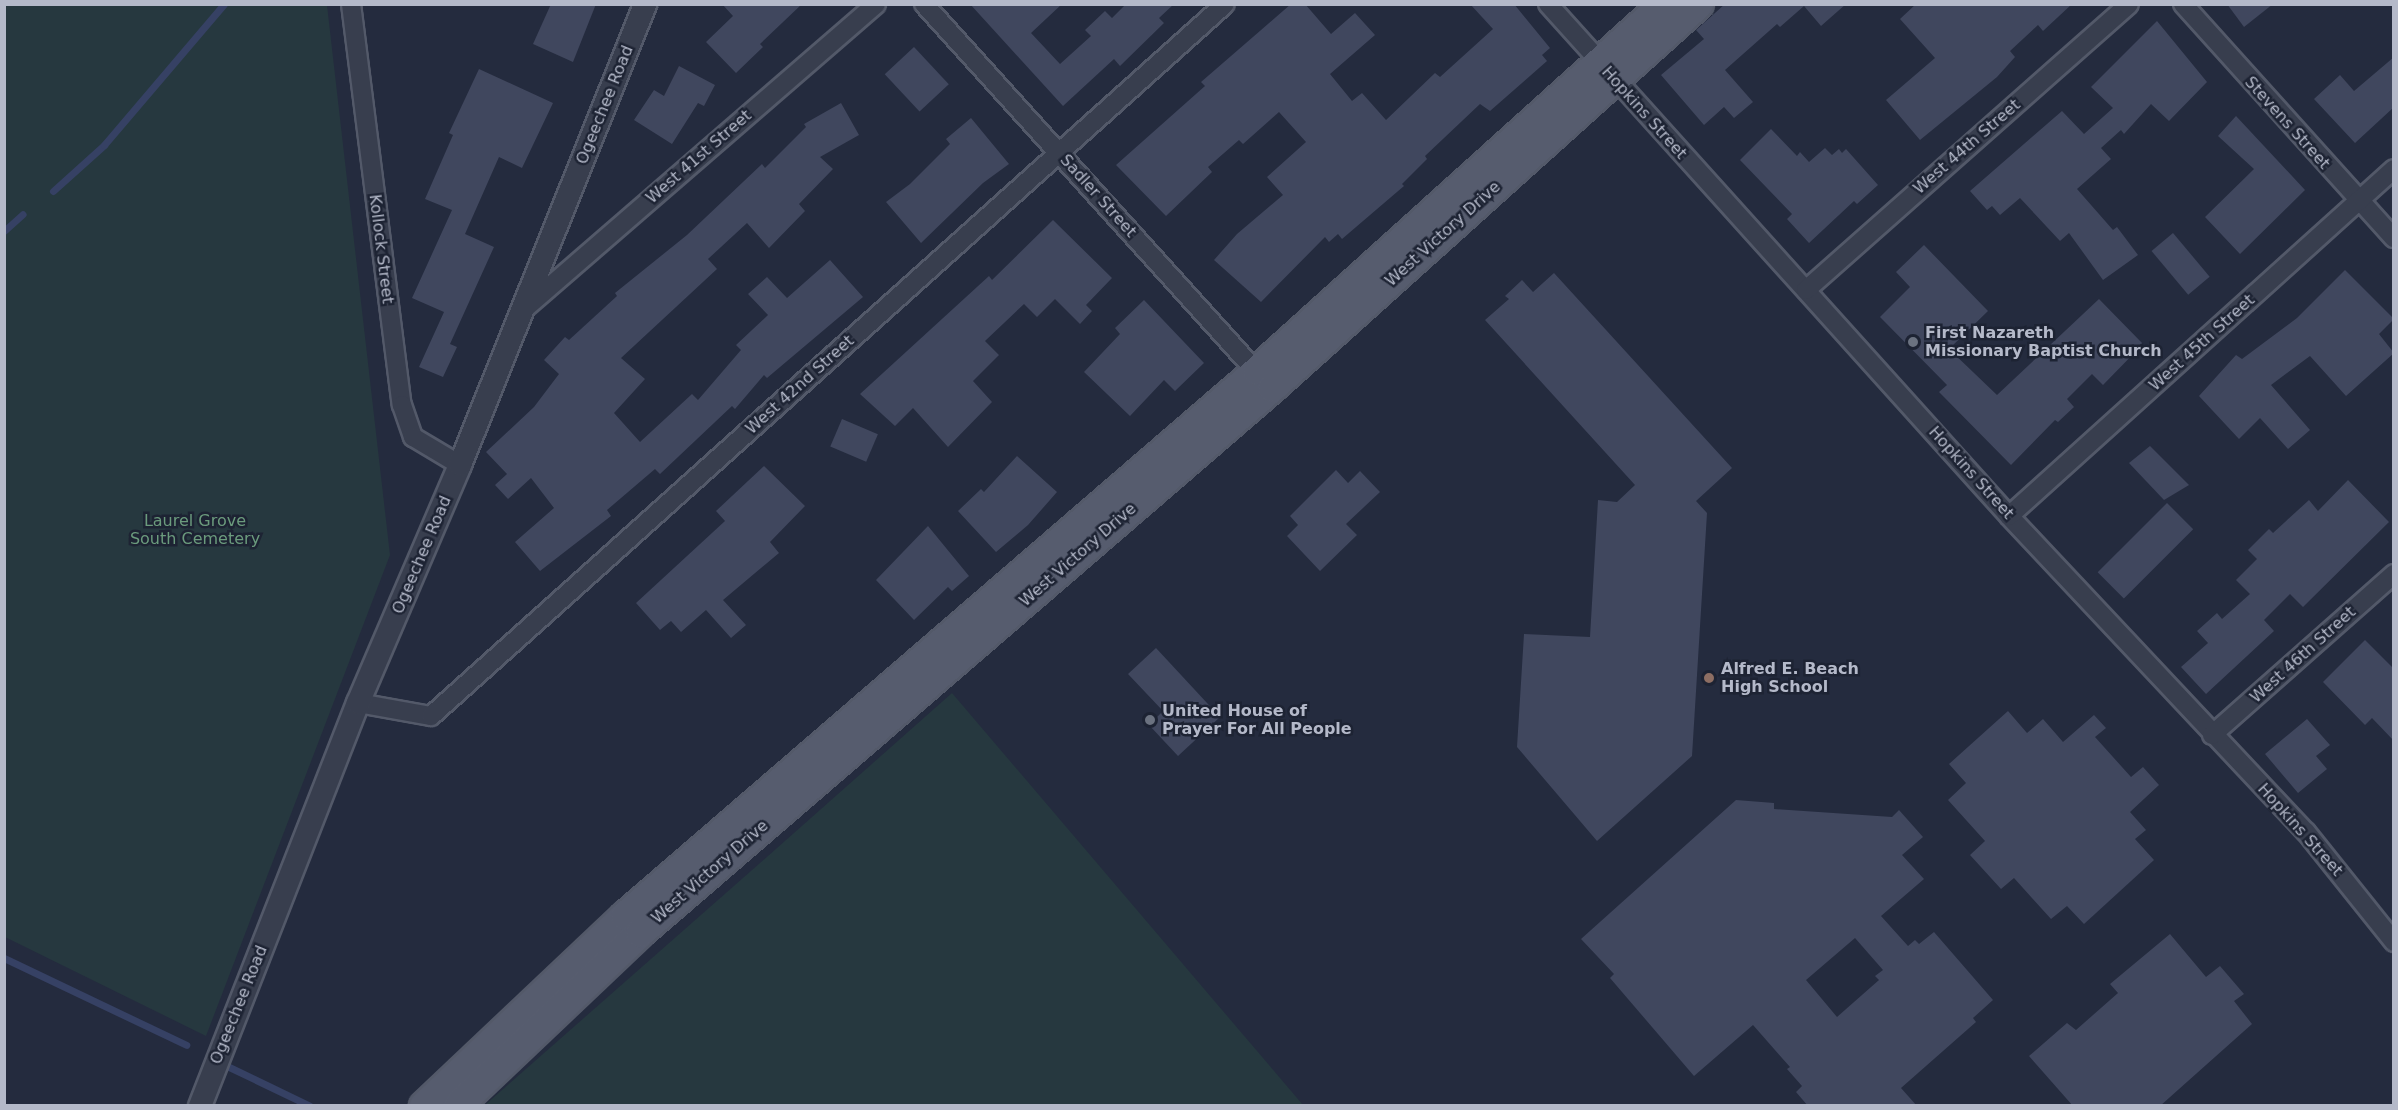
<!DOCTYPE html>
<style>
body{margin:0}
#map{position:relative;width:2398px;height:1110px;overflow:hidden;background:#242b3e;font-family:"DejaVu Sans",sans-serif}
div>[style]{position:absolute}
.green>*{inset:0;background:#26383f}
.stream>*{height:7px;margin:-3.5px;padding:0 3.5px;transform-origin:3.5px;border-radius:3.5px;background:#364164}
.building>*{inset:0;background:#40475e;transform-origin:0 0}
.roads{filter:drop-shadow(2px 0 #535969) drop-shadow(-2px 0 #535969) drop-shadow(0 2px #535969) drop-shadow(0 -2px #535969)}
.minor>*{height:18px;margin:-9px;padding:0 9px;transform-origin:9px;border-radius:9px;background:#383e4e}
.tertiary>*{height:22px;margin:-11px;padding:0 11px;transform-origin:11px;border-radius:11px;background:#383e4e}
.primary>*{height:28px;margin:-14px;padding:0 14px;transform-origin:14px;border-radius:14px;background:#565c6e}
.dots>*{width:16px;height:16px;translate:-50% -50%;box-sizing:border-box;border:3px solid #1d2333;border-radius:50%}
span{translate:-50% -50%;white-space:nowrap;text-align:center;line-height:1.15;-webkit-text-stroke:5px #1d2333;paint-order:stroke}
.street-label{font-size:16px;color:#b4b9c9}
.poi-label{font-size:16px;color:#b4b9c9;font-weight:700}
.left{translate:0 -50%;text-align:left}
.park-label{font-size:16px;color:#6b9b7d}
.frame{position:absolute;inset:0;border:6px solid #b4b9c9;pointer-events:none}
</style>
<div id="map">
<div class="green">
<i style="clip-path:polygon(4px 5px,327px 5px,390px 555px,206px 1036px,5px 937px)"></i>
<i style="clip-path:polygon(952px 693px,1303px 1105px,485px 1105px,768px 856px)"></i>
</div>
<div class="stream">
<i style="left:53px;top:191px;width:69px;rotate:-42deg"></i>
<i style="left:104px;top:145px;width:185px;rotate:-49.6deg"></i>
<i style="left:4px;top:231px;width:25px;rotate:-42deg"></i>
<i style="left:4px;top:958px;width:202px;rotate:25.5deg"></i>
<i style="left:227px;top:1066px;width:92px;rotate:25.7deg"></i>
</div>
<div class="building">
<i style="clip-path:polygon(551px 4px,596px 4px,573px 62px,533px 44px)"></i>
<i style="clip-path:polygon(722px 4px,802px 4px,760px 44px,763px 47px,736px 73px,706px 42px,733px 16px)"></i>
<i style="clip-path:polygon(970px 4px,1062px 4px,1031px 33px,1060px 64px,1091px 36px,1085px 30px,1105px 11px,1112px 18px,1126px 4px,1174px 4px,1159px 18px,1164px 23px,1120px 66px,1114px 59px,1063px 106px)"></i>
<i style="clip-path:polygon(1291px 4px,1305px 4px,1331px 34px,1355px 13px,1375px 35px,1330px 74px,1352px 101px,1362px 93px,1386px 120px,1435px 73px,1440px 77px,1493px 29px,1470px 4px,1514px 4px,1550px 48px,1542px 55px,1547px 61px,1490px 111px,1480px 104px,1425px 156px,1427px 159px,1402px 184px,1404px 186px,1342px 239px,1338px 234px,1329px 242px,1325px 237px,1261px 302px,1214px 260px,1237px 234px,1283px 195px,1267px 177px,1306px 142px,1279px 112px,1243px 144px,1239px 140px,1208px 167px,1212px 172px,1166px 216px,1116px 165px,1205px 86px,1201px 82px)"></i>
<i style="clip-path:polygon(1725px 4px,1846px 4px,1821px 26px,1804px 6px,1780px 27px,1777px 24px,1725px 70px,1753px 102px,1734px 118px,1724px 107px,1704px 125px,1661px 75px,1704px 39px,1696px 30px)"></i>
<i style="clip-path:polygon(1916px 4px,2072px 4px,2043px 31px,2038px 25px,2010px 51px,2015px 57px,1997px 77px,1920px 140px,1886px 100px,1935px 58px,1900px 19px)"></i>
<i style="clip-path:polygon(2227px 4px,2273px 4px,2244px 27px)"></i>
<i style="clip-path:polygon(2157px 21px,2207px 82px,2169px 121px,2151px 104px,2124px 134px,2121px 130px,2101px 148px,2111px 159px,2077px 189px,2113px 230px,2117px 227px,2138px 255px,2103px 280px,2069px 233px,2060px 241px,2020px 198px,2000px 215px,1992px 206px,1987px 210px,1970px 191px,2062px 111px,2084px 134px,2113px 108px,2091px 87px)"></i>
<i style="left:914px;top:47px;width:51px;height:40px;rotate:47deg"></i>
<i style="clip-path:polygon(2394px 57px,2394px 107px,2355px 143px,2314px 99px,2340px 75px,2354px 91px)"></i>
<i style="clip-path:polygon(679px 66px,715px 85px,704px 106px,698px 103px,672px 144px,634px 120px,654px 90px,664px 96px)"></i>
<i style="clip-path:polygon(479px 69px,553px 103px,522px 168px,499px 157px,465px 234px,494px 247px,450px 344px,457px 347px,443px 377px,419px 367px,444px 312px,412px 298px,452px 210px,425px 199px,453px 135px,449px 133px)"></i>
<i style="clip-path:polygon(841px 103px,859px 135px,820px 157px,833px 169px,799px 204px,805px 211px,769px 248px,747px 223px,708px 259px,717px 269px,621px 358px,645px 379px,614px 413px,640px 442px,692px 394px,698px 400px,741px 350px,736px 345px,768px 315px,748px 294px,767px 277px,787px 298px,830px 260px,863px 297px,767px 378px,764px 375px,735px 409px,732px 406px,660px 474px,655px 469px,607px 510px,611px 516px,540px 571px,515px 542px,554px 508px,531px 478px,508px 499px,495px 485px,507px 474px,486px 452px,534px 407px,559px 374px,544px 360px,565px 337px,569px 340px,617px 296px,615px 293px,687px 235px,762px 164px,765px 168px,806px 127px,804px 124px)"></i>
<i style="clip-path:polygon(2236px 116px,2305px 190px,2240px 254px,2205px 217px,2254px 169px,2218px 136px)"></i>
<i style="clip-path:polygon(971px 118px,1009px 164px,983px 183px,921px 243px,886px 202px,910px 184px,950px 144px,946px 139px)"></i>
<i style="clip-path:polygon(1771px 129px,1797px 156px,1800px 152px,1809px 162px,1825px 148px,1832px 155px,1839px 149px,1842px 153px,1846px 149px,1878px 185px,1857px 204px,1854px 201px,1809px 243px,1787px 219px,1792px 214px,1740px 160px)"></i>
<i style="clip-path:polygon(1053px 220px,1112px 278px,1086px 305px,1092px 311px,1080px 324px,1055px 299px,1037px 317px,1024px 304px,985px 341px,999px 355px,973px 381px,992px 402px,948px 447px,913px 408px,895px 426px,860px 394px,989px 276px,992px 280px)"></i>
<i style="left:2173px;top:233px;width:57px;height:28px;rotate:50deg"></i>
<i style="clip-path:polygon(1924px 245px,1988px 311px,1949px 349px,1997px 395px,2099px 299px,2143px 344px,2103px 385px,2092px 374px,2067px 399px,2074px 407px,2058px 422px,2055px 420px,2011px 465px,1939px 392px,1947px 385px,1880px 317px,1910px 287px,1896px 272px)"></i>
<i style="clip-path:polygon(2345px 270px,2394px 319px,2379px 334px,2394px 353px,2346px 396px,2310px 356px,2271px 385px,2310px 430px,2288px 449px,2260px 418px,2239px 439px,2199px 396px,2236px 355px,2242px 359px,2297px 318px)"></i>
<i style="clip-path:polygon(1554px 273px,1732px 468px,1696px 501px,1707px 513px,1692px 756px,1597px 841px,1517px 747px,1524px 634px,1590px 637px,1598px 500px,1617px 502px,1635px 485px,1485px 320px,1509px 299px,1505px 296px,1522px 280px,1533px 292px)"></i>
<i style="clip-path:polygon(1144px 300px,1204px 363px,1175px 391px,1164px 380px,1130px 416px,1084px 372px,1120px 334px,1115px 328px)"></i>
<i style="left:842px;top:419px;width:39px;height:30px;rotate:23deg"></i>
<i style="clip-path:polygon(2150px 446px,2189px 485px,2164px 500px,2129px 463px)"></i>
<i style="clip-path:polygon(1017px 456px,1057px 492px,1028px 525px,996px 552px,958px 511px,981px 489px,984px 492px)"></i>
<i style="clip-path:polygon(764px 466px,805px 506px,770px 542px,779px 553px,723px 600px,746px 625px,731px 638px,706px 610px,681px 632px,671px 621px,660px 630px,636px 603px,725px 521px,716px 511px)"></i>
<i style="clip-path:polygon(1336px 470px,1348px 483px,1360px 471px,1380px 492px,1346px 524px,1357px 535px,1320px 571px,1287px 536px,1298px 525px,1290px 516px)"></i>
<i style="clip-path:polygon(2348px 480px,2389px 522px,2303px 607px,2290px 594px,2264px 620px,2274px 631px,2206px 694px,2181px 667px,2208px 643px,2197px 631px,2217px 613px,2222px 619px,2250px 594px,2236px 580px,2257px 559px,2248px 550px,2269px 529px,2273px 533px,2309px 500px,2318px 511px)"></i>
<i style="left:2167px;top:503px;width:37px;height:98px;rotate:45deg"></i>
<i style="clip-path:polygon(928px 526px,969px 576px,952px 591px,948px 587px,914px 620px,876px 580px)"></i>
<i style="clip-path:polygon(2365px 640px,2394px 669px,2394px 741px,2372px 718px,2365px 725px,2323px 682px)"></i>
<i style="clip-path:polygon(1156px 648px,1220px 717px,1178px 756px,1149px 725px,1163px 711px,1128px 674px)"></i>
<i style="clip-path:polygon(2008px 711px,2027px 733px,2043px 719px,2063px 742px,2094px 715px,2106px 728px,2095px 737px,2131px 777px,2143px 767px,2159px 785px,2130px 812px,2146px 830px,2135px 839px,2154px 860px,2084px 924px,2067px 906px,2051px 919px,2014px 878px,2001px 889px,1970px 855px,1985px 841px,1948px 800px,1966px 783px,1949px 764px)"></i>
<i style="clip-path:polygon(2307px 719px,2330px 745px,2316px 756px,2327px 769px,2298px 793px,2265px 754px)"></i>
<i style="clip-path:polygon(evenodd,1736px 800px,1774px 803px,1774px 809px,1892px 817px,1899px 810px,1923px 837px,1902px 855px,1924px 879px,1881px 916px,1908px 946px,1915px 940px,1919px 944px,1934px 932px,1993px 1000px,1973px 1018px,1976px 1022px,1901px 1088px,1917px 1106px,1808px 1106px,1796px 1092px,1802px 1086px,1787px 1069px,1790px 1067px,1753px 1025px,1694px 1076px,1610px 978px,1614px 974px,1581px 939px,1736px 800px,1855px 938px,1883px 970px,1875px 976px,1879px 980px,1837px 1017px,1806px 980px,1855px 938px)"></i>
<i style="clip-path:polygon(2170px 934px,2206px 977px,2220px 966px,2244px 994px,2234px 1001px,2252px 1024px,2160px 1106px,2073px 1106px,2029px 1056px,2067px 1023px,2076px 1030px,2118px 993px,2110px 984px)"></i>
</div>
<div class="roads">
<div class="minor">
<i style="left:351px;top:4px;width:404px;rotate:82.8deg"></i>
<i style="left:402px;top:405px;width:34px;rotate:71deg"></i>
<i style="left:413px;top:437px;width:55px;rotate:30.8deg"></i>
<i style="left:924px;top:4px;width:506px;rotate:47.89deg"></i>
<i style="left:1548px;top:4px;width:689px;rotate:48deg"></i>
<i style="left:2009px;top:516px;width:434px;rotate:46.8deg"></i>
<i style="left:2306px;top:832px;width:141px;rotate:51.3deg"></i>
<i style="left:2183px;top:4px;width:315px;rotate:48deg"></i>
<i style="left:1806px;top:290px;width:431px;rotate:-41.5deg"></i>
<i style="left:523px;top:310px;width:467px;rotate:-40.9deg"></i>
<i style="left:2009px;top:516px;width:518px;rotate:-42.03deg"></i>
<i style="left:358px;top:703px;width:74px;rotate:10.1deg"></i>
<i style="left:431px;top:716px;width:1066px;rotate:-41.88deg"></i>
<i style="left:2212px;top:735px;width:243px;rotate:-41.5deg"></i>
</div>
<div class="tertiary">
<i style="left:200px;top:1106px;width:433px;rotate:-68.6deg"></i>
<i style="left:358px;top:703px;width:259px;rotate:-66.8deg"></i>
<i style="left:460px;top:465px;width:497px;rotate:-68.1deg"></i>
</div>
<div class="primary">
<i style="left:424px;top:1106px;width:277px;rotate:-43.4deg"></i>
<i style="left:625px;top:916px;width:835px;rotate:-40.77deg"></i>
<i style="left:1257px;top:371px;width:548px;rotate:-42.04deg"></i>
<i style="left:458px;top:1106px;width:251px;rotate:-43.5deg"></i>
<i style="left:640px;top:933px;width:835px;rotate:-40.77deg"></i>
<i style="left:1272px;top:388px;width:574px;rotate:-41.96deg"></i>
</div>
</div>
<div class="dots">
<i style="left:1913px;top:342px;background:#6b7280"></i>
<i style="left:1709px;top:678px;background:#8d6e63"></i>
<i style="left:1150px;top:720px;background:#6b7280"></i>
</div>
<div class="street-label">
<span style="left:605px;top:105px;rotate:-68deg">Ogeechee Road</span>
<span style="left:1644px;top:113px;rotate:48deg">Hopkins Street</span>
<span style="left:2287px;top:123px;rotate:48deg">Stevens Street</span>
<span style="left:1967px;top:147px;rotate:-41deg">West 44th Street</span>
<span style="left:699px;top:157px;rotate:-41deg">West 41st Street</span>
<span style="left:1098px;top:196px;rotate:48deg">Sadler Street</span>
<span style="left:1443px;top:234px;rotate:-42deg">West Victory Drive</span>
<span style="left:381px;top:249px;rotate:83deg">Kollock Street</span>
<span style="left:2202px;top:343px;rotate:-42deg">West 45th Street</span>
<span style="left:800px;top:385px;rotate:-42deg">West 42nd Street</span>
<span style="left:1971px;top:473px;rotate:48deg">Hopkins Street</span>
<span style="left:422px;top:555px;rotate:-67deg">Ogeechee Road</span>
<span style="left:1078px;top:555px;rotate:-41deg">West Victory Drive</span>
<span style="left:2303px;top:655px;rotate:-42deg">West 46th Street</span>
<span style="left:2300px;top:830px;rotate:48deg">Hopkins Street</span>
<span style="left:710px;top:872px;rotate:-41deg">West Victory Drive</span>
<span style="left:239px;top:1005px;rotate:-68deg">Ogeechee Road</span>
</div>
<div class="poi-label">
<span class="left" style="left:1925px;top:342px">First Nazareth<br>Missionary Baptist Church</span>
<span class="left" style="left:1721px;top:678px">Alfred E. Beach<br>High School</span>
<span class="left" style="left:1162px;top:720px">United House of<br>Prayer For All People</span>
</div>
<div class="park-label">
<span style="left:195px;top:530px">Laurel Grove<br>South Cemetery</span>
</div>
<div class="frame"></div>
</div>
